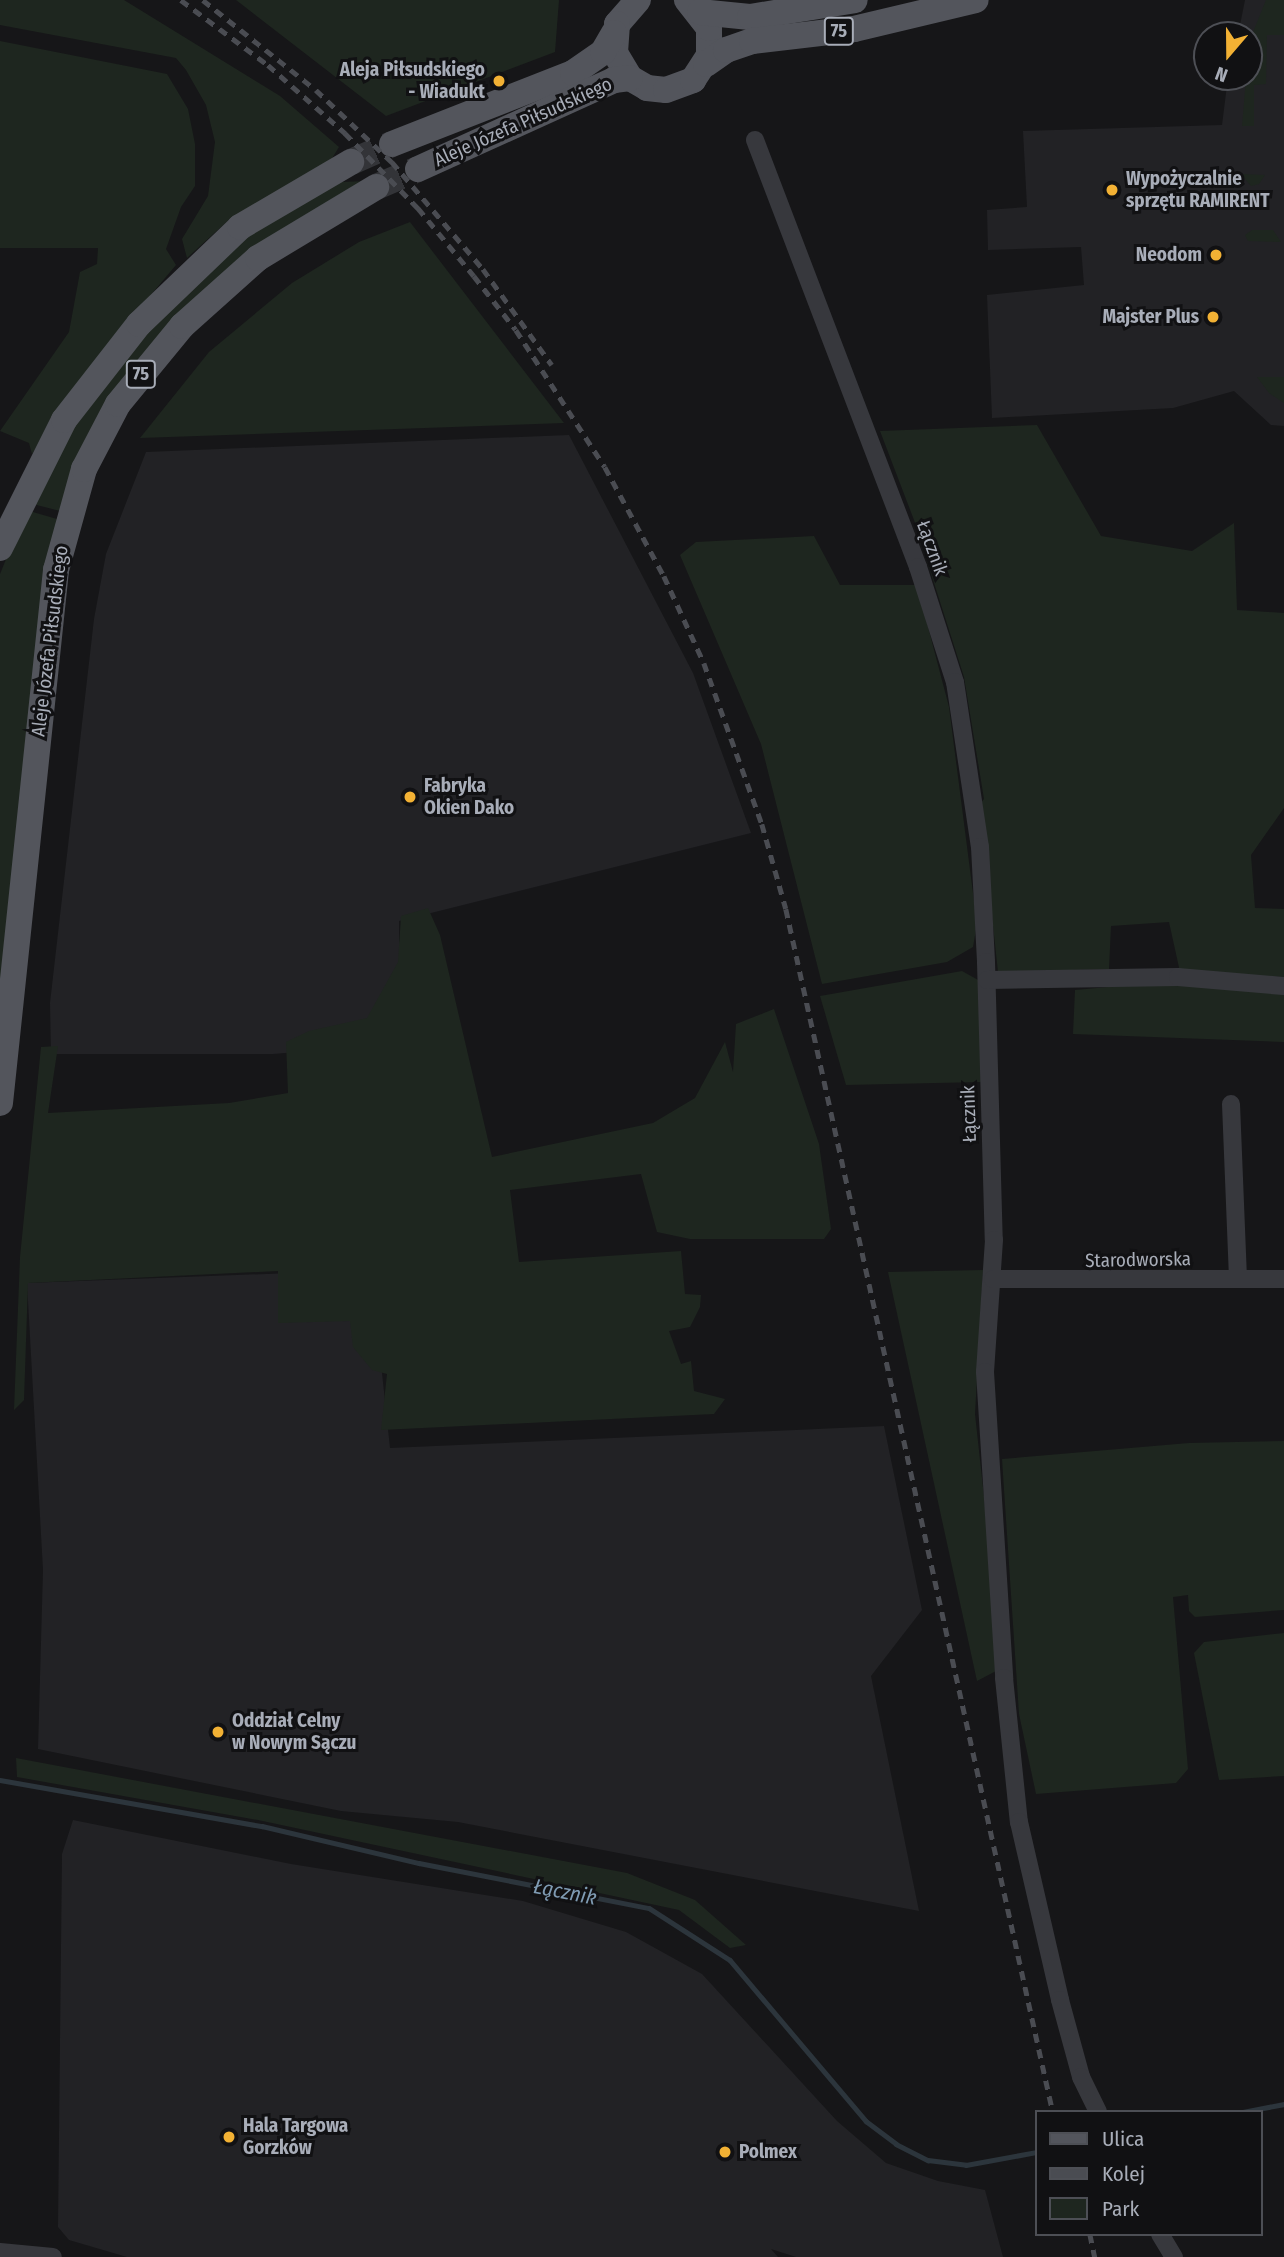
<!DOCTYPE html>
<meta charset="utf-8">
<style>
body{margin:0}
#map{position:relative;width:1284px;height:2257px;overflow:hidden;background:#161618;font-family:"Fira Sans Condensed",sans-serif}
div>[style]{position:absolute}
.built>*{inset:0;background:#222225}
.green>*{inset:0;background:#1e261f}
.stream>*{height:4.5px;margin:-2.25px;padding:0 2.25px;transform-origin:2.25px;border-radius:2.25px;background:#2c353c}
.primary-tunnel>*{height:26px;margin-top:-13px;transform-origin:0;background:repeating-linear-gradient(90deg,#333438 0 26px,transparent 0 39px)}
.minor>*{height:18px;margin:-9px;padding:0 9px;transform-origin:9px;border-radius:9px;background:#37383d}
.primary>*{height:26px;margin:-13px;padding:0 13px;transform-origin:13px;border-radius:13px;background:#53555c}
.rail>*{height:4.5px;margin-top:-2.25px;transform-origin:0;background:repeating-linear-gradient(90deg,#4a4c52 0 9px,transparent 0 16px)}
.dots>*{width:19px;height:19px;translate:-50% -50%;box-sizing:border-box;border:4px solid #111113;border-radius:50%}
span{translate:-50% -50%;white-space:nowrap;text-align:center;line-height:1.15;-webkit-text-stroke:6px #111113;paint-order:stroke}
.shield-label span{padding:2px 5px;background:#111113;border:2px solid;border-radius:5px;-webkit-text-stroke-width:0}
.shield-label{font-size:18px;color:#a8adb8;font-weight:700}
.poi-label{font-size:19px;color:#a8adb8;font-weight:700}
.right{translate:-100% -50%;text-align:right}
.left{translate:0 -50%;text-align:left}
.street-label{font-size:19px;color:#a8adb8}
.water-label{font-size:21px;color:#7f9bb3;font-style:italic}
.legend{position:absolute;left:1035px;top:2110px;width:228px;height:126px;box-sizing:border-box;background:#111113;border:2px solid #4d4f55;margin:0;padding:9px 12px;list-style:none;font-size:21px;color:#a8adb8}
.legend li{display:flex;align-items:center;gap:14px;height:35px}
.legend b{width:35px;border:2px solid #4d4f55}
.north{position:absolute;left:1193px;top:21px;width:70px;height:70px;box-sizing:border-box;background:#111113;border:2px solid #4d4f55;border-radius:50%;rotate:200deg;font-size:19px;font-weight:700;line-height:28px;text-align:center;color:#a8adb8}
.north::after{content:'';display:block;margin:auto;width:24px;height:32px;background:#f2b134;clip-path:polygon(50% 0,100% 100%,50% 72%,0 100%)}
</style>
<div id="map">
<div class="built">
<i style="clip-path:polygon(1245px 0,1284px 0,1284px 426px,1271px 425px,1234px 391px,1173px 408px,992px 418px,987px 295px,1084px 285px,1081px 247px,988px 250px,987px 210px,1027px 207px,1023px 131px,1222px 125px,1228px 77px,1249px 77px,1249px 35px,1238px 35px)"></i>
<i style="clip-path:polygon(569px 435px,693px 673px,751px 833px,399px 921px,399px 940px,427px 1041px,273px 1054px,51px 1054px,50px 1003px,94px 619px,106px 554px,146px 452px)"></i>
<i style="clip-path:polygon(371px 1270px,390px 1448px,884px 1426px,922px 1610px,871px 1676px,919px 1911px,458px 1822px,341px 1811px,38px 1749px,43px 1570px,27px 1283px)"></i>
<i style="clip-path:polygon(73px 1820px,291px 1864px,523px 1901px,626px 1932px,702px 1974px,837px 2121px,886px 2163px,938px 2181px,985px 2190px,1003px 2257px,796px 2257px,771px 2249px,778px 2257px,127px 2257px,69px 2240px,58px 2227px,62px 1854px)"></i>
</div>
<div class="green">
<i style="clip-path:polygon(0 0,124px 0,280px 96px,339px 147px,331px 160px,231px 218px,187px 258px,182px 239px,208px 196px,215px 142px,206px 105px,186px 70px,176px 58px,0 25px)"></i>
<i style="clip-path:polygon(236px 0,559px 0,555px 52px,386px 116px)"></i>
<i style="clip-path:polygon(1266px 0,1284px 0,1284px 35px,1267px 35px,1266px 84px,1254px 85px,1254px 126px,1242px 126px,1249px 42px)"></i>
<i style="clip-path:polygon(0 41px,167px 74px,188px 109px,195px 144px,195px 186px,181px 207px,166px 249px,176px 265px,112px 341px,32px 454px,29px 443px,0 431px,69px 332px,80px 272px,97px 264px,98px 248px,0 248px)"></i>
<i style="clip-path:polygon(1241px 174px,1265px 175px,1259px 184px,1251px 186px)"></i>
<i style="clip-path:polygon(368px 181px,210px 287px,60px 511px,29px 503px,67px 434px,129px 349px,236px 241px,341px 182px)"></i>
<i style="clip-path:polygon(410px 222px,564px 423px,140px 438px,209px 352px,292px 283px,359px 242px)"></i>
<i style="clip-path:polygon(1252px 230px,1273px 230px,1281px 242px,1248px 241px,1245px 235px)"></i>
<i style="clip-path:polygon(1257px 377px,1284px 377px,1284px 403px,1269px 393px)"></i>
<i style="clip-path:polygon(1037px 425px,1101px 536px,1192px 551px,1234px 523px,1237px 610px,1284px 613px,1284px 808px,1251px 855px,1255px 908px,1284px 909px,1284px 977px,1180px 972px,1169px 922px,1111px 926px,1109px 969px,998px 972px,980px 804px,984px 799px,964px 677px,914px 520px,880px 431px)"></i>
<i style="clip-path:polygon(26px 510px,57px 519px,0 1012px,0 574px)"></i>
<i style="clip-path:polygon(814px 536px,840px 585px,917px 585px,949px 707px,977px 924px,973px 947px,947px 962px,822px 984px,761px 744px,680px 555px,696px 542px)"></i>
<i style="clip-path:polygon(428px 908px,440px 935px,492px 1157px,653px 1123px,695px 1098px,725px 1042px,733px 1072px,736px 1024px,774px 1009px,819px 1144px,831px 1229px,824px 1239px,690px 1239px,657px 1232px,641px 1174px,510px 1190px,519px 1262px,681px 1251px,685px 1294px,701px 1295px,700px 1307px,690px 1327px,669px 1331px,681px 1364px,691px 1361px,694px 1391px,725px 1399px,714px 1414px,381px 1430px,387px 1374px,372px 1370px,353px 1347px,350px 1321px,278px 1323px,278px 1271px,28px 1283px,24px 1400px,14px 1410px,20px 1257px,41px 1047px,58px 1046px,48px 1113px,229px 1103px,288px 1093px,286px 1042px,309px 1031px,367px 1018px,398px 962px,401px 916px)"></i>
<i style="clip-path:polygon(962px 971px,980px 981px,981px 1082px,846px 1085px,820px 996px)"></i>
<i style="clip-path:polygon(1151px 983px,1284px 992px,1284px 1042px,1073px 1034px,1075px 990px)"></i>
<i style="clip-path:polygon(983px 1270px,975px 1414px,991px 1561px,996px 1671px,977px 1681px,888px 1272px)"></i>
<i style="clip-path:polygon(1284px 1441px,1284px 1610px,1195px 1617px,1189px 1611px,1188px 1595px,1173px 1597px,1188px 1769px,1176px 1783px,1036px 1794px,1019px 1714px,1002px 1459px,1189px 1443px)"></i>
<i style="clip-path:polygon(1284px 1633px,1284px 1776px,1219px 1780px,1194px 1653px,1204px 1642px)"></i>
<i style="clip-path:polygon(16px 1758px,627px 1873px,695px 1900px,746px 1945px,730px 1948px,679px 1910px,258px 1820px,17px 1777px)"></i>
</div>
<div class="stream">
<i style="left:0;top:1780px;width:266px;rotate:10deg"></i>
<i style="left:262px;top:1826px;width:161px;rotate:13.3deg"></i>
<i style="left:419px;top:1863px;width:234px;rotate:11.1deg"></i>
<i style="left:649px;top:1908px;width:96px;rotate:32.7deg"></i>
<i style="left:730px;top:1960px;width:211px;rotate:49.8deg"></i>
<i style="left:866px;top:2121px;width:38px;rotate:37deg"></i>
<i style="left:896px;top:2144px;width:36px;rotate:27deg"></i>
<i style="left:928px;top:2160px;width:38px;rotate:7deg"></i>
<i style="left:966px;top:2165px;width:72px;rotate:-10.4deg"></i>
<i style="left:1243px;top:2112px;width:42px;rotate:-11deg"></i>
</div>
<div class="primary-tunnel">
<i style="left:351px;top:162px;width:45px;rotate:-23.7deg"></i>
<i style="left:376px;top:187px;width:46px;rotate:-23.2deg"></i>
</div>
<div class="minor">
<i style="left:755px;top:140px;width:457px;rotate:69.1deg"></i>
<i style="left:918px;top:567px;width:121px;rotate:72.2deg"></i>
<i style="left:955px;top:682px;width:167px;rotate:81.4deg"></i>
<i style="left:980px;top:847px;width:115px;rotate:87deg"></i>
<i style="left:986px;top:962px;width:278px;rotate:88.4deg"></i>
<i style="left:994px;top:1240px;width:132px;rotate:93.9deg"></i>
<i style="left:985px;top:1372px;width:307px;rotate:86.4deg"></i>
<i style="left:1004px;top:1678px;width:145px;rotate:84.1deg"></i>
<i style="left:1019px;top:1822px;width:183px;rotate:77deg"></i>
<i style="left:1060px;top:2000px;width:80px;rotate:74.7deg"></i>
<i style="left:1081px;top:2077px;width:39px;rotate:64deg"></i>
<i style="left:987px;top:980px;width:191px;rotate:-0.9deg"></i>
<i style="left:1178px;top:977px;width:106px;rotate:4.9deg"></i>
<i style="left:1231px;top:1104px;width:175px;rotate:87.7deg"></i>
<i style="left:993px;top:1279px;width:291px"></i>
<i style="left:1160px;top:2234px;width:27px;rotate:59deg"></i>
<i style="left:0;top:2252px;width:53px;rotate:5.4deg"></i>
</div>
<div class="primary">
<i style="left:638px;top:0;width:32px;rotate:131deg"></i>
<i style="left:617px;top:24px;width:29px;rotate:94deg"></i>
<i style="left:615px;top:53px;width:29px;rotate:59deg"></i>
<i style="left:630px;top:78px;width:20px;rotate:30deg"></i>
<i style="left:647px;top:88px;width:19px;rotate:6deg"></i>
<i style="left:666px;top:90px;width:29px;rotate:-20deg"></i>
<i style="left:693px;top:80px;width:30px;rotate:-57deg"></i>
<i style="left:709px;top:55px;width:27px;rotate:-90deg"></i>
<i style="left:709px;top:28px;width:36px;rotate:-128deg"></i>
<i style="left:700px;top:12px;width:50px;rotate:5.7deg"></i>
<i style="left:750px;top:17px;width:106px;rotate:-9.2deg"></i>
<i style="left:706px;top:64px;width:24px;rotate:-35deg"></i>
<i style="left:726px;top:50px;width:28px;rotate:-19deg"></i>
<i style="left:752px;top:41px;width:103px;rotate:-6.7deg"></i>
<i style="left:854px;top:29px;width:125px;rotate:-13.4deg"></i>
<i style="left:392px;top:144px;width:194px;rotate:-21.4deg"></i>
<i style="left:573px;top:73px;width:37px;rotate:-35deg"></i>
<i style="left:603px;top:52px;width:22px;rotate:-60deg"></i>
<i style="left:418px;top:169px;width:215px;rotate:-24.4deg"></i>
<i style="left:614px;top:80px;width:16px;rotate:-7deg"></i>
<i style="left:0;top:548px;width:143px;rotate:-63.4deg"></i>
<i style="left:64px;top:420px;width:122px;rotate:-52deg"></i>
<i style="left:139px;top:324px;width:140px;rotate:-43.8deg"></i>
<i style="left:240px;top:227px;width:129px;rotate:-30.4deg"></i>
<i style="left:0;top:1103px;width:536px;rotate:-84deg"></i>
<i style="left:56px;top:570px;width:105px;rotate:-74.5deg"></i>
<i style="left:84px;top:469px;width:73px;rotate:-62.4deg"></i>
<i style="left:118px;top:404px;width:101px;rotate:-50.6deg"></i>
<i style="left:182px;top:326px;width:102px;rotate:-41.8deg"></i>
<i style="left:258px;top:258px;width:138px;rotate:-31deg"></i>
</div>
<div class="rail">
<i style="left:181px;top:0;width:109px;rotate:36.8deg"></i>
<i style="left:268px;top:65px;width:103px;rotate:41.4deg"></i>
<i style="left:345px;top:133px;width:105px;rotate:45.8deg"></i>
<i style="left:418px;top:208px;width:88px;rotate:50.5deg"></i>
<i style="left:474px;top:276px;width:68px;rotate:52.1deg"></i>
<i style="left:516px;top:330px;width:163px;rotate:57deg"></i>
<i style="left:605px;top:467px;width:124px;rotate:61.6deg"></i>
<i style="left:664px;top:576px;width:96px;rotate:65.3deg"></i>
<i style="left:704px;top:663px;width:171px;rotate:70.2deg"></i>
<i style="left:762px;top:824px;width:88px;rotate:74.2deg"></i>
<i style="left:786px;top:909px;width:1232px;rotate:77.49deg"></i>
<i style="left:203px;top:0;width:144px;rotate:38.5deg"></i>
<i style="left:316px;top:90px;width:105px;rotate:43.5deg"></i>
<i style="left:392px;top:162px;width:140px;rotate:49.6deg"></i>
<i style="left:483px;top:269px;width:118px;rotate:54.3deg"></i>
<i style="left:1090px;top:2234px;width:24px;rotate:78deg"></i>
</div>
<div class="dots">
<i style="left:499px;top:81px;background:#f2b134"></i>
<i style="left:1112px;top:190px;background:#f2b134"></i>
<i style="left:1216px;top:255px;background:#f2b134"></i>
<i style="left:1213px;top:317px;background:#f2b134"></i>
<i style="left:410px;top:797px;background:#f2b134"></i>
<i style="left:218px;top:1732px;background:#f2b134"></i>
<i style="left:229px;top:2137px;background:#f2b134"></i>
<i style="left:725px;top:2152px;background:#f2b134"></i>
</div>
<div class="shield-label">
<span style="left:839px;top:31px">75</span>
<span style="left:141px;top:374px">75</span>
</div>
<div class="poi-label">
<span class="right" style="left:485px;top:81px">Aleja Piłsudskiego<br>- Wiadukt</span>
<span class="left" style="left:1126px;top:190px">Wypożyczalnie<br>sprzętu RAMIRENT</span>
<span class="right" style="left:1202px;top:255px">Neodom</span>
<span class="right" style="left:1199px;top:317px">Majster Plus</span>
<span class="left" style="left:424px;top:797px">Fabryka<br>Okien Dako</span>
<span class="left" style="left:232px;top:1732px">Oddział Celny<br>w Nowym Sączu</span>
<span class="left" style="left:243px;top:2137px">Hala Targowa<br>Gorzków</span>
<span class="left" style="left:739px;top:2152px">Polmex</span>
</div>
<div class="street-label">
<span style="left:523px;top:122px;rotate:-24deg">Aleje Józefa Piłsudskiego</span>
<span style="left:932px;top:548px;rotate:70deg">Łącznik</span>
<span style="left:50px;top:641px;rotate:-83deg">Aleje Józefa Piłsudskiego</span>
<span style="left:969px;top:1114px;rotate:-92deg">Łącznik</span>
<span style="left:1138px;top:1260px;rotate:-1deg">Starodworska</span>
</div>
<div class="water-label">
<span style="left:565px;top:1892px;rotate:11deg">Łącznik</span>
</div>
<ul class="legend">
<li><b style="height:9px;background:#53555c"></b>Ulica</li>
<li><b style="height:9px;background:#4a4c52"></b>Kolej</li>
<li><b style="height:19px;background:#1e261f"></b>Park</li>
</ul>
<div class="north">N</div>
</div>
